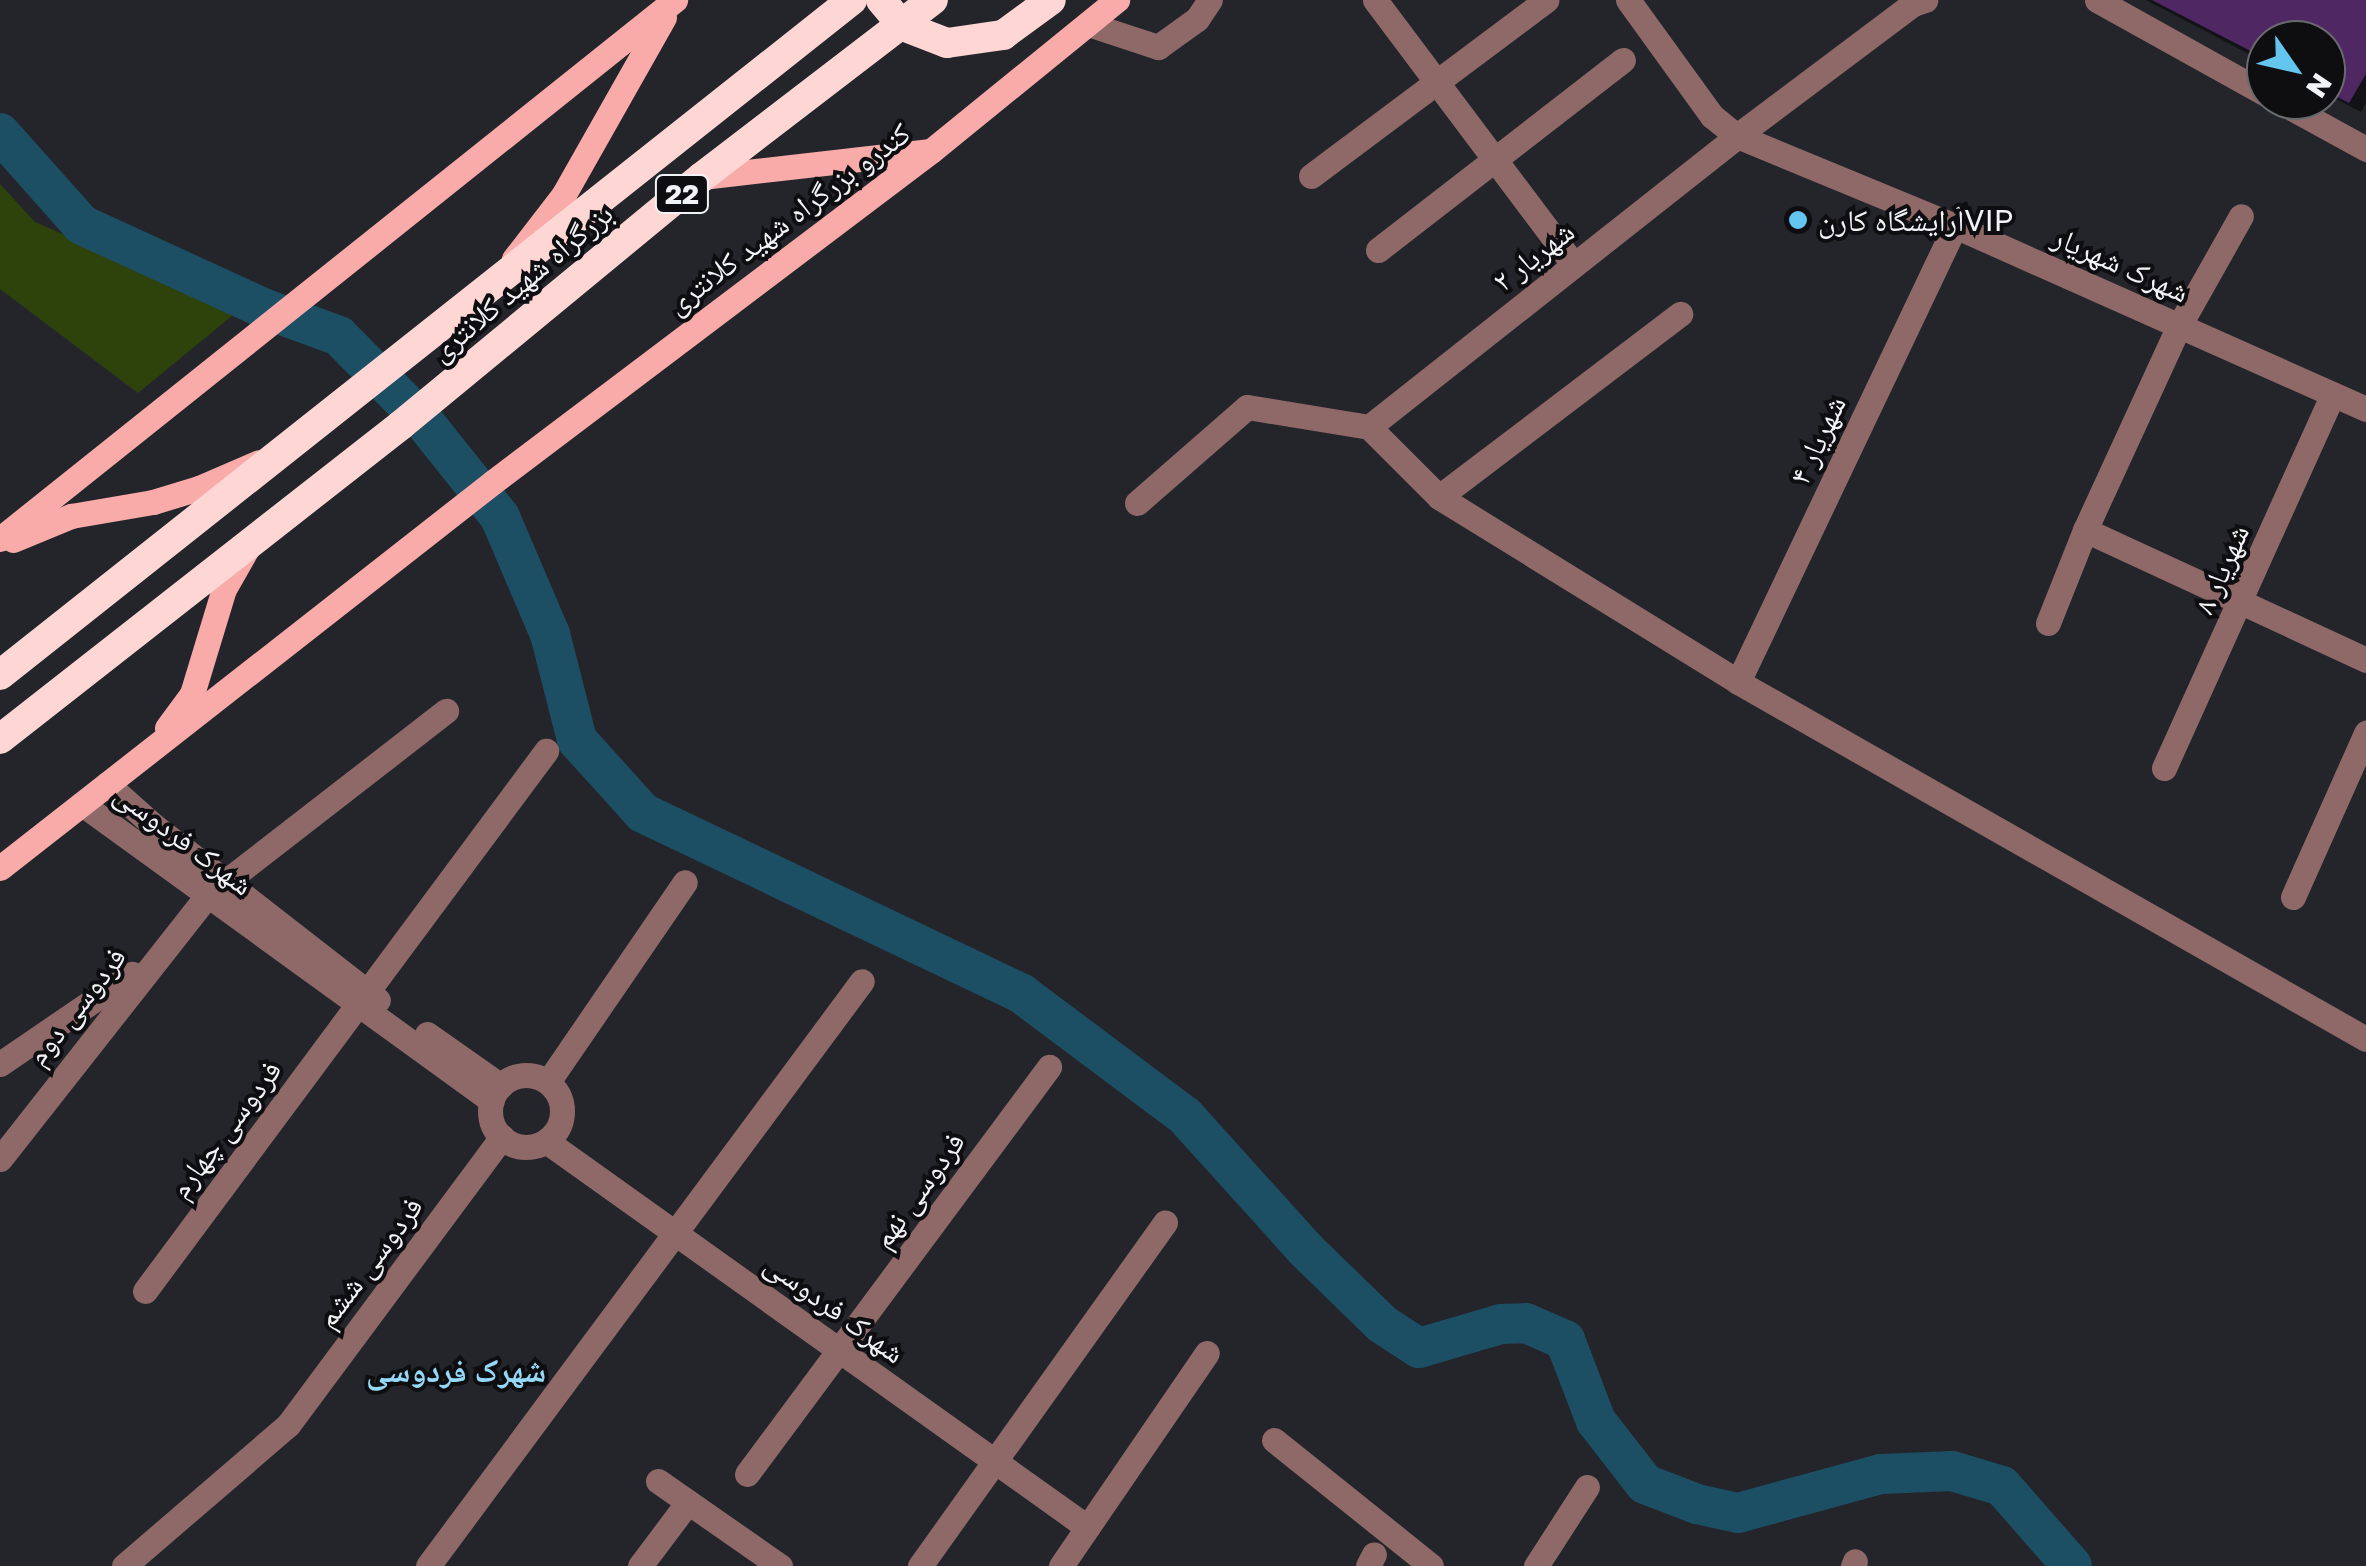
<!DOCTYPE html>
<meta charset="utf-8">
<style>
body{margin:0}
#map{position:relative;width:2366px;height:1566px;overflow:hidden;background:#24252b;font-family:"Golos Text","Noto Naskh Arabic",sans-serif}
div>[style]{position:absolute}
.green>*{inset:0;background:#2e420b}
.shadow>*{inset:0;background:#0007}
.river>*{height:40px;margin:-20px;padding:0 20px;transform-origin:20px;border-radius:20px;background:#1c4e64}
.building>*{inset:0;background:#4e2763}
.minor>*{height:25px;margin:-12.5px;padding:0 12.5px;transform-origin:12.5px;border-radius:12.5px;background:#8e6967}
.minor>.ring{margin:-12.5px;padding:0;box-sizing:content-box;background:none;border:25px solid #8e6967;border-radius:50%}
.major>*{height:25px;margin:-12.5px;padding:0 12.5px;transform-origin:12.5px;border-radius:12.5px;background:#f8aba8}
.highway>*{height:30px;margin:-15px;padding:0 15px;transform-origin:15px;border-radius:15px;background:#fed7d5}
.highway-bridge>*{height:30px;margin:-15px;padding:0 15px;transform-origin:15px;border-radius:15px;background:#fed7d5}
.dots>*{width:28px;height:28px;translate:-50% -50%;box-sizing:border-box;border:5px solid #0e0e11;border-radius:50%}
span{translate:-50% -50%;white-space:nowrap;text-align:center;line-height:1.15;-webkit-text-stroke:8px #0e0e11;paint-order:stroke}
.shield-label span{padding:2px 8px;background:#0e0e11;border:2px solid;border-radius:8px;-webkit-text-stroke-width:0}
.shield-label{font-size:28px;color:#f2f3f6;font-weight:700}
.street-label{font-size:30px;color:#f2f3f6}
.poi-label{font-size:30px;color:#f2f3f6}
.left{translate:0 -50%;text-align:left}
.neighbourhood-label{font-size:32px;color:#94d7f6;font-weight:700}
.north{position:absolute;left:2246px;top:20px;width:100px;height:100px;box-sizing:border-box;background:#0e0e11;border:2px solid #696a6d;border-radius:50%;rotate:124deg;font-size:28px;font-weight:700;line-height:40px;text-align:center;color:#f2f3f6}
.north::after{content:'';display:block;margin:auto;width:35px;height:45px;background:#64c5ee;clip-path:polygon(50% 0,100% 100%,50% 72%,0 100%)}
</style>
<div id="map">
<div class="green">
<i style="clip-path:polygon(0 184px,35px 222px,238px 311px,138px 393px,0 289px)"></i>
</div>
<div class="shadow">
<i style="clip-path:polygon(2146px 0,2366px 0,2366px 103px,2361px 112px,2326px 94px,2326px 40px,2266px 40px,2266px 63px)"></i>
</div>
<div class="river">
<i style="left:0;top:133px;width:123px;rotate:48.3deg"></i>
<i style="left:82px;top:225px;width:199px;rotate:24.6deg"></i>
<i style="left:263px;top:308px;width:81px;rotate:20.2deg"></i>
<i style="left:339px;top:336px;width:122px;rotate:45.3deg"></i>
<i style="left:425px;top:423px;width:120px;rotate:51.4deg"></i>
<i style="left:500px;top:517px;width:127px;rotate:66.9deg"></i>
<i style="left:550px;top:634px;width:109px;rotate:75.7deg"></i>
<i style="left:577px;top:740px;width:98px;rotate:47.9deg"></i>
<i style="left:643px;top:813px;width:420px;rotate:25.5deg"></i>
<i style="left:1022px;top:994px;width:204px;rotate:36.8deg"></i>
<i style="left:1185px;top:1116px;width:179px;rotate:47.9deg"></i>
<i style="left:1305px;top:1249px;width:107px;rotate:44.2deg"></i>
<i style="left:1382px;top:1324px;width:44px;rotate:33deg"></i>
<i style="left:1419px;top:1348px;width:85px;rotate:-16.3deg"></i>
<i style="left:1501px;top:1324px;width:25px;rotate:-2deg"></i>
<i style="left:1526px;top:1323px;width:43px;rotate:23.6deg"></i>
<i style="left:1565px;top:1340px;width:87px;rotate:69.1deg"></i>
<i style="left:1596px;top:1421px;width:80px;rotate:52.1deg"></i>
<i style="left:1645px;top:1484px;width:56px;rotate:21deg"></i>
<i style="left:1697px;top:1504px;width:42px;rotate:12.4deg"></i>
<i style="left:1738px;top:1513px;width:148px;rotate:-15.3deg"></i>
<i style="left:1881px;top:1474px;width:71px;rotate:-2.4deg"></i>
<i style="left:1952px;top:1471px;width:52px;rotate:16.7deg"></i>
<i style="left:2002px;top:1486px;width:106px;rotate:48.8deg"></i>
</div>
<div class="building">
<i style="clip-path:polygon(2152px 0,2366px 0,2366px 74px,2349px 103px,2326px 91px,2326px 40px,2266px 40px,2266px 59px)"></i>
</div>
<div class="minor">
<i style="left:1375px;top:0;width:331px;rotate:53.1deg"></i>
<i style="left:1628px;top:0;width:143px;rotate:54.1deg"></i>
<i style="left:1712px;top:116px;width:32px;rotate:39deg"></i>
<i style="left:1737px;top:136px;width:236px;rotate:22.4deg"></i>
<i style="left:1955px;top:226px;width:450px;rotate:24deg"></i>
<i style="left:2097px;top:0;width:193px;rotate:29.1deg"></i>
<i style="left:1088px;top:24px;width:74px;rotate:18.2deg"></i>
<i style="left:1158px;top:47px;width:48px;rotate:-35.7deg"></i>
<i style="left:1197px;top:19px;width:23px;rotate:-56deg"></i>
<i style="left:2277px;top:100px;width:102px;rotate:28.8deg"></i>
<i style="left:1311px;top:176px;width:294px;rotate:-36.8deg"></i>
<i style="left:1378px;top:250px;width:310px;rotate:-37.8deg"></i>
<i style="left:1369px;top:427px;width:469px;rotate:-38.3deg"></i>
<i style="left:1737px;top:136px;width:220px;rotate:-36.9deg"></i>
<i style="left:1913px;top:4px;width:13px;rotate:-18deg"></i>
<i style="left:1439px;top:497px;width:303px;rotate:-37.2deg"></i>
<i style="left:1137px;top:503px;width:146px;rotate:-41.1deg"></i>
<i style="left:1247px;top:407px;width:124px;rotate:9.3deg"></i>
<i style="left:1369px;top:427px;width:99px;rotate:45deg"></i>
<i style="left:1439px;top:497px;width:352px;rotate:31.7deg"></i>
<i style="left:1738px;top:682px;width:722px;rotate:29.62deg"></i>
<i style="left:2085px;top:530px;width:310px;rotate:24.8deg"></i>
<i style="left:2048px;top:623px;width:100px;rotate:-68.3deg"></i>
<i style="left:2085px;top:530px;width:225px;rotate:-65.3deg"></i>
<i style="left:2179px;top:326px;width:126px;rotate:-60.6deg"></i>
<i style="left:1738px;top:682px;width:505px;rotate:-64.55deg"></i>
<i style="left:2164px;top:768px;width:410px;rotate:-65.7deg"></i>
<i style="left:107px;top:784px;width:62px;rotate:41.7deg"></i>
<i style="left:153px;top:825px;width:285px;rotate:37.9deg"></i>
<i style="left:82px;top:804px;width:506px;rotate:35.92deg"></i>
<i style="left:2293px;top:897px;width:180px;rotate:-66deg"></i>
<i style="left:427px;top:1034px;width:90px;rotate:35.1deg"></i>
<i style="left:0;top:1064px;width:160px;rotate:-34.3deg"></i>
<i class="ring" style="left:490px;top:1075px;width:47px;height:47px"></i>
<i style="left:548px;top:1082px;width:242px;rotate:-55.6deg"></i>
<i style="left:546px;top:1141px;width:665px;rotate:35.51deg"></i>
<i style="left:0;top:1159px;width:333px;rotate:-51.8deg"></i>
<i style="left:206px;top:897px;width:304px;rotate:-37.8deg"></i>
<i style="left:145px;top:1291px;width:673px;rotate:-53.4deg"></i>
<i style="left:1274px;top:1440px;width:201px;rotate:38.7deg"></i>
<i style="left:747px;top:1474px;width:507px;rotate:-53.42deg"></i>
<i style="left:658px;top:1481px;width:149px;rotate:34.9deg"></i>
<i style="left:124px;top:1566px;width:216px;rotate:-40.7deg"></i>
<i style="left:288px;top:1425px;width:359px;rotate:-53.4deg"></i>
<i style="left:428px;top:1566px;width:728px;rotate:-53.43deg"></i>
<i style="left:640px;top:1566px;width:80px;rotate:-53.1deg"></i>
<i style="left:920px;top:1566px;width:422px;rotate:-54.5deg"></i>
<i style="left:1061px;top:1566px;width:258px;rotate:-55.6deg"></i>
<i style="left:1368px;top:1566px;width:13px;rotate:-63deg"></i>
<i style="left:1536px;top:1566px;width:94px;rotate:-57.2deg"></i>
<i style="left:1853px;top:1566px;width:5px;rotate:-68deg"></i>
</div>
<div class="major">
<i style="left:702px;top:177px;width:230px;rotate:-6.5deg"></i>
<i style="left:514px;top:259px;width:82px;rotate:-52.4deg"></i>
<i style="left:564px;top:194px;width:203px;rotate:-60.5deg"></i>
<i style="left:0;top:539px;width:864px;rotate:-38.61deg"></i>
<i style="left:13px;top:540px;width:63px;rotate:-22.5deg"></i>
<i style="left:71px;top:516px;width:83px;rotate:-9.7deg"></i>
<i style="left:153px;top:502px;width:48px;rotate:-16.9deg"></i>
<i style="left:199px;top:488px;width:65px;rotate:-23.4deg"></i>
<i style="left:167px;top:728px;width:42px;rotate:-53.7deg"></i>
<i style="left:192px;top:694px;width:110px;rotate:-73.1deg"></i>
<i style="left:224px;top:589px;width:48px;rotate:-60.3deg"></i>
<i style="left:0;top:868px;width:626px;rotate:-38.06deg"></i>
<i style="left:493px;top:482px;width:549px;rotate:-37.08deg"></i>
<i style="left:931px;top:151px;width:240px;rotate:-39.1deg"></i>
</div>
<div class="highway">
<i style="left:0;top:675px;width:1087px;rotate:-38.39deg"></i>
<i style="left:0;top:739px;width:509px;rotate:-38.06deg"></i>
<i style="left:401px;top:425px;width:390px;rotate:-39.5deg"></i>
<i style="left:702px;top:177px;width:291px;rotate:-37.5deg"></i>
</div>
<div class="highway-bridge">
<i style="left:881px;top:0;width:34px;rotate:50deg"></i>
<i style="left:903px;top:26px;width:47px;rotate:21.1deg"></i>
<i style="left:947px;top:43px;width:57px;rotate:-8.1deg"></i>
<i style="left:1003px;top:35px;width:59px;rotate:-36.1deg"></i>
</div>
<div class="dots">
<i style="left:1798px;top:220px;background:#64c5ee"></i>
</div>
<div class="shield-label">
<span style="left:682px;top:194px">22</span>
</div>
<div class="street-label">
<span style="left:788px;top:218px;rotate:-37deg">کندرو بزرگراه شهید کلانتری</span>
<span style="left:1533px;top:256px;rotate:-38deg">۲ شهریار</span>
<span style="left:2121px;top:264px;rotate:24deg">شهرک شهریار</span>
<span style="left:521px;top:282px;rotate:-40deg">بزرگراه شهید کلانتری</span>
<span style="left:1817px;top:440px;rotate:-65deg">شهریار ۴</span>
<span style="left:2221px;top:569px;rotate:-66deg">شهریار ۸</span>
<span style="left:184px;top:839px;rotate:37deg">شهرک فردوسی</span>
<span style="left:76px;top:1006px;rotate:-52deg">فردوسی دوم</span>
<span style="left:225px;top:1129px;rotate:-53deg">فردوسی چهارم</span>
<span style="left:918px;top:1190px;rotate:-54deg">فردوسی نهم</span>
<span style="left:369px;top:1262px;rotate:-53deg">فردوسی ششم</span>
<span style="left:835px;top:1308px;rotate:36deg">شهرک فردوسی</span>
</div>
<div class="poi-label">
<span class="left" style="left:1818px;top:220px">آرایشگاه کارنVIP</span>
</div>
<div class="neighbourhood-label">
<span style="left:456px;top:1370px">شهرک فردوسی</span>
</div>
<div class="north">N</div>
</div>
